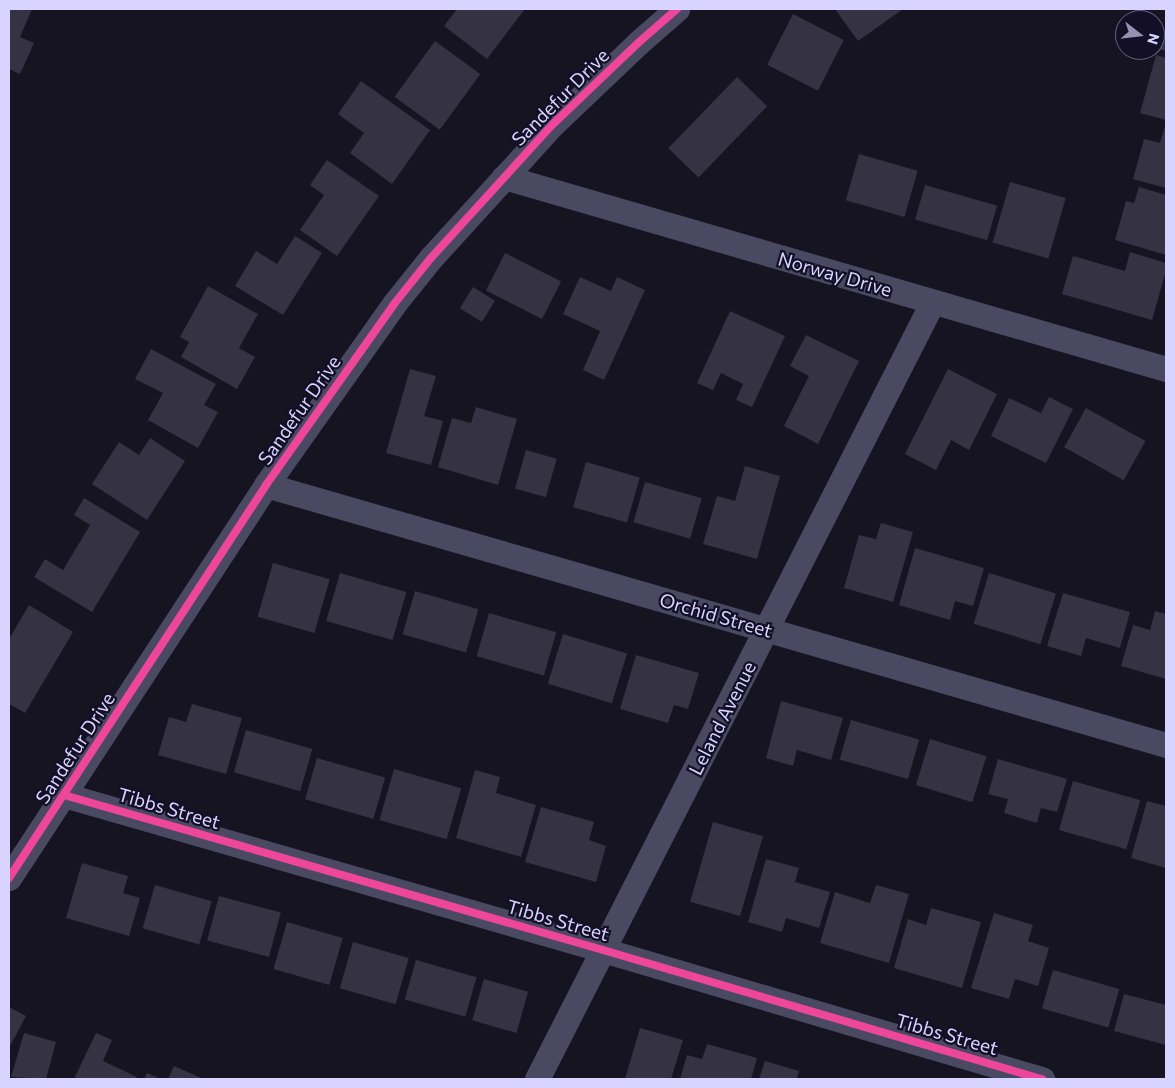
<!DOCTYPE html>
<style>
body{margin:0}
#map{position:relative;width:1175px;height:1088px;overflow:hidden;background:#161421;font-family:Commissioner,sans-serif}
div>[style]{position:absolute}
.building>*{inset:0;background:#343243;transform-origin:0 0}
.street>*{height:25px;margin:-12.5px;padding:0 12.5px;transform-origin:12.5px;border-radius:12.5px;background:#4a4962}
.cycleway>*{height:8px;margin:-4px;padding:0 4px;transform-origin:4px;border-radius:4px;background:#ed469a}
span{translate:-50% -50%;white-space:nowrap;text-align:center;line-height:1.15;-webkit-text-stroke:4.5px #130f26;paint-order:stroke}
.street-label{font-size:19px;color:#d9d4ff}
.frame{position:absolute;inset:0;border:10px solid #d9d4ff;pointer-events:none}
.north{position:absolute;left:1115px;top:10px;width:50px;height:50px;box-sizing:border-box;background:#130f26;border:1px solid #625e7d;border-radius:50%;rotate:106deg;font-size:14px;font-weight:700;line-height:20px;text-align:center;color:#d9d4ff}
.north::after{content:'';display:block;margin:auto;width:18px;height:22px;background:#9591b1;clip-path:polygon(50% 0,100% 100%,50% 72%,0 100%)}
</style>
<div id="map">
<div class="building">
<i style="clip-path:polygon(9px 9px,32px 9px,20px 37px,34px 43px,20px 74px,9px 69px)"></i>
<i style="clip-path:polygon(457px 9px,525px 9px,487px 59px,444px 26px)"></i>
<i style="clip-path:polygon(835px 9px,903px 9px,858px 41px)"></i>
<i style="left:793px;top:14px;width:57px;height:57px;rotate:27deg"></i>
<i style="clip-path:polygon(1163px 30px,1166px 31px,1166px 51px,1158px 49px)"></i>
<i style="left:435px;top:41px;width:56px;height:69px;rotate:36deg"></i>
<i style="clip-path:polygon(1156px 55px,1166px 58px,1166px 120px,1140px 113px)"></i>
<i style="left:737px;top:77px;width:42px;height:99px;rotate:44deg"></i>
<i style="clip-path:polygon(361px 81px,430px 130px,392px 184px,350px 153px,364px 133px,338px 114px)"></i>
<i style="clip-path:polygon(1166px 123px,1166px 188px,1133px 179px,1144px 139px,1160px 143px)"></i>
<i style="left:859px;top:154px;width:61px;height:48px;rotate:16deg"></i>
<i style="clip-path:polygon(327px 160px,379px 196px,337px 256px,300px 230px,324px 195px,310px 185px)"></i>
<i style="left:1010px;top:182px;width:58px;height:63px;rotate:16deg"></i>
<i style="left:925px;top:185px;width:75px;height:36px;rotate:16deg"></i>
<i style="clip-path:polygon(1139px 187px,1166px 195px,1166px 255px,1115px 240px,1126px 201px,1134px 203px)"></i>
<i style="clip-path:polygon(295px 236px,322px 253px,283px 315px,235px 286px,256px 251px,277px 264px)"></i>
<i style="clip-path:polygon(1130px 252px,1166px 263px,1166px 271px,1152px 320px,1062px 294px,1073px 256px,1125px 271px)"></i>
<i style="left:505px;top:253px;width:63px;height:42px;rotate:27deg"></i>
<i style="clip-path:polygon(580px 277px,611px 291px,617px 277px,645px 290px,604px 380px,583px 370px,600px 331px,563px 314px)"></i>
<i style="clip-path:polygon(208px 286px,258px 314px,239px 348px,255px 357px,237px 389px,181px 357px,189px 342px,180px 337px)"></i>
<i style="left:473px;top:287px;width:26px;height:25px;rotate:32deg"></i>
<i style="clip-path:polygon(730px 311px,785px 336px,752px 407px,736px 400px,743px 384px,721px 373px,713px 390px,697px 383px)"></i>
<i style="clip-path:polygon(806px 335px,859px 361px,818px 444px,784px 426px,809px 376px,790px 366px)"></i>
<i style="clip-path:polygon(151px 349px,216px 384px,204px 405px,218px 412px,198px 448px,148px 420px,163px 393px,135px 379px)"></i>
<i style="clip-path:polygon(410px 369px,436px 376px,424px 416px,443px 421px,431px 465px,386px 453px)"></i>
<i style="clip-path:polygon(948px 369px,997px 394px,969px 450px,951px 440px,936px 470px,905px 454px)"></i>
<i style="clip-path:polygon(1049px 397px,1073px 409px,1046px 463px,991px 436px,1009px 398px,1041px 413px)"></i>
<i style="clip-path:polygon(476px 407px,517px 419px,498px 485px,438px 467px,452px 418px,471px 423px)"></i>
<i style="left:1086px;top:408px;width:68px;height:45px;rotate:29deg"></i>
<i style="clip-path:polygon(150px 438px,185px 461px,147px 520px,92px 484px,119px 442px,139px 455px)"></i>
<i style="left:526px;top:450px;width:32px;height:40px;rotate:16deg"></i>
<i style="left:586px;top:462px;width:56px;height:47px;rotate:16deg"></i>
<i style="clip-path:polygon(745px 466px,780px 476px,757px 559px,703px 544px,717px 496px,735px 501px)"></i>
<i style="left:645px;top:482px;width:59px;height:42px;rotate:16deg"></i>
<i style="clip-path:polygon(84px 498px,140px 532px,92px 612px,34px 577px,45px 559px,63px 570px,90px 525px,74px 515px)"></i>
<i style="clip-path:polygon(881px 523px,913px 532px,893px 602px,844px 588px,859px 535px,876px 539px)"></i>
<i style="clip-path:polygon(915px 548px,984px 568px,973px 606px,955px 601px,950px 620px,899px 605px)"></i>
<i style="left:273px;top:563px;width:59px;height:56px;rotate:16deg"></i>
<i style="left:340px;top:573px;width:69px;height:50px;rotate:16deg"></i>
<i style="left:989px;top:573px;width:70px;height:53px;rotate:17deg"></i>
<i style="left:415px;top:591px;width:66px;height:45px;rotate:16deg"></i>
<i style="clip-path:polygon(1063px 593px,1130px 612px,1120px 648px,1086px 638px,1081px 656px,1047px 646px)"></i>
<i style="clip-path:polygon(29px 605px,73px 632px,25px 713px,9px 704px,9px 639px)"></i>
<i style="clip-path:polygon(1155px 611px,1166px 614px,1166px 679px,1121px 666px,1133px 625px,1150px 630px)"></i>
<i style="left:489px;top:613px;width:70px;height:45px;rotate:16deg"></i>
<i style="left:563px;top:634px;width:67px;height:52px;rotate:17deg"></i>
<i style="clip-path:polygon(636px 655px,699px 673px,688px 709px,674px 705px,668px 723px,620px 709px)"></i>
<i style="clip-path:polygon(781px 701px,843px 718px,831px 760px,797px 750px,793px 766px,766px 758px)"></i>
<i style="clip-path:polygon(192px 704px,242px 718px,226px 774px,158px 755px,169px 717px,186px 722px)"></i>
<i style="left:851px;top:720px;width:71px;height:41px;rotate:16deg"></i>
<i style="left:246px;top:730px;width:69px;height:44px;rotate:16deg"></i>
<i style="left:930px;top:739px;width:59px;height:48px;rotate:17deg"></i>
<i style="left:317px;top:758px;width:71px;height:43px;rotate:16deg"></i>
<i style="clip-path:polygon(998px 759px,1067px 779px,1057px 812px,1041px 808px,1037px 823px,1004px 813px,1008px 799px,988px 794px)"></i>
<i style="left:394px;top:769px;width:70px;height:53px;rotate:16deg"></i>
<i style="clip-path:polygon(475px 770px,500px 777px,496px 793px,536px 805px,521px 857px,456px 838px)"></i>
<i style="left:1073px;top:781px;width:70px;height:51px;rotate:16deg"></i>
<i style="clip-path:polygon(1147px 801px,1166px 806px,1166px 868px,1131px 858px)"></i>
<i style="clip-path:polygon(541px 807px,594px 822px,589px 840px,606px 846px,596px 882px,525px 862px)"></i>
<i style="left:713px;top:822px;width:52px;height:83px;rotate:16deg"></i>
<i style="clip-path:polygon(766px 859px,799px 868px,795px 882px,830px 892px,819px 928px,786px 918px,782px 932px,748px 922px)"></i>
<i style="clip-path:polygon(82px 863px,128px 876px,123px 893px,140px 898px,129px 936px,66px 918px)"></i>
<i style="left:155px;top:885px;width:59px;height:45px;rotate:16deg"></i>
<i style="clip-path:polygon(876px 885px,909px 894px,889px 963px,820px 943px,835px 892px,870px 903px)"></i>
<i style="left:219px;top:896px;width:64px;height:46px;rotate:15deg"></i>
<i style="clip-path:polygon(931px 908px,981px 922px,962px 988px,894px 968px,908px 919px,926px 925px)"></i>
<i style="clip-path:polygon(994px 913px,1033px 925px,1028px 941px,1049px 948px,1038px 986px,1015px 979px,1009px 999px,971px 988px)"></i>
<i style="left:287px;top:922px;width:58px;height:49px;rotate:16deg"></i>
<i style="left:353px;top:942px;width:58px;height:48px;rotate:16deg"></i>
<i style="left:416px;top:960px;width:63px;height:41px;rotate:16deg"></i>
<i style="left:1053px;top:970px;width:69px;height:40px;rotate:16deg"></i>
<i style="left:484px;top:979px;width:46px;height:43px;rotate:16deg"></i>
<i style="clip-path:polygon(1124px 994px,1166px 1005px,1166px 1045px,1114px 1031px)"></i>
<i style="clip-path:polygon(9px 1007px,26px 1016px,9px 1048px)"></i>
<i style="clip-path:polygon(640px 1028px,683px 1040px,671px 1079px,625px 1079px)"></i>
<i style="clip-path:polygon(24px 1033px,56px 1042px,46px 1079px,11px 1077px)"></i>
<i style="clip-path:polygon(96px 1033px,112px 1040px,103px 1061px,137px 1077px,136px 1079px,74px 1079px)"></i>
<i style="clip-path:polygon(707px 1044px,757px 1058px,751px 1079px,680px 1079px,687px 1055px,702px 1059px)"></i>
<i style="clip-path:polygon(765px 1061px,799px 1071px,797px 1079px,759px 1079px)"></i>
<i style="clip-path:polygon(174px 1066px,204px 1079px,168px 1079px)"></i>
<i style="clip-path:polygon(147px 1073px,161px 1079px,144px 1079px)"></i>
</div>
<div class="street">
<i style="left:504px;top:177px;width:689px;rotate:16.17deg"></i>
<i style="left:266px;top:485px;width:937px;rotate:16.11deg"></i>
<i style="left:64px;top:795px;width:561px;rotate:16.04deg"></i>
<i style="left:603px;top:950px;width:458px;rotate:16.4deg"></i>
<i style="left:9px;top:878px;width:470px;rotate:-56.8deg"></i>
<i style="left:266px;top:485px;width:222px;rotate:-54.7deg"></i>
<i style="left:394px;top:304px;width:58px;rotate:-51.3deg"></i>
<i style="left:430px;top:259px;width:181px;rotate:-47.7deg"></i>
<i style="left:552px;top:125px;width:119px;rotate:-43.6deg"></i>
<i style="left:638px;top:43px;width:52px;rotate:-41.1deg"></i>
<i style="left:537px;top:1079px;width:871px;rotate:-63.02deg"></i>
</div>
<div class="cycleway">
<i style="left:64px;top:795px;width:561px;rotate:16.04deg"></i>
<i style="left:603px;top:950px;width:458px;rotate:16.4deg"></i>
<i style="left:9px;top:878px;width:470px;rotate:-56.8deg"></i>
<i style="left:266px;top:485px;width:222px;rotate:-54.7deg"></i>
<i style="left:394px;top:304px;width:58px;rotate:-51.3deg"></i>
<i style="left:430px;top:259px;width:181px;rotate:-47.7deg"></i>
<i style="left:552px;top:125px;width:119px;rotate:-43.6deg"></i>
<i style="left:638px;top:43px;width:52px;rotate:-41.1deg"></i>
</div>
<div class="street-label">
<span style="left:560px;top:97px;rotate:-45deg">Sandefur Drive</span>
<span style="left:835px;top:274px;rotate:16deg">Norway Drive</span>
<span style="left:299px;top:410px;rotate:-55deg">Sandefur Drive</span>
<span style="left:716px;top:615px;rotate:16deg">Orchid Street</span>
<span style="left:722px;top:718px;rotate:-63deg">Leland Avenue</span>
<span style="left:75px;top:748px;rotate:-57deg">Sandefur Drive</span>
<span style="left:169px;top:808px;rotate:16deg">Tibbs Street</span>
<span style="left:558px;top:920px;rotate:16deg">Tibbs Street</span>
<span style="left:947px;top:1034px;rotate:16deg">Tibbs Street</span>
</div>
<div class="frame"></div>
<div class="north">N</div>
</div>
